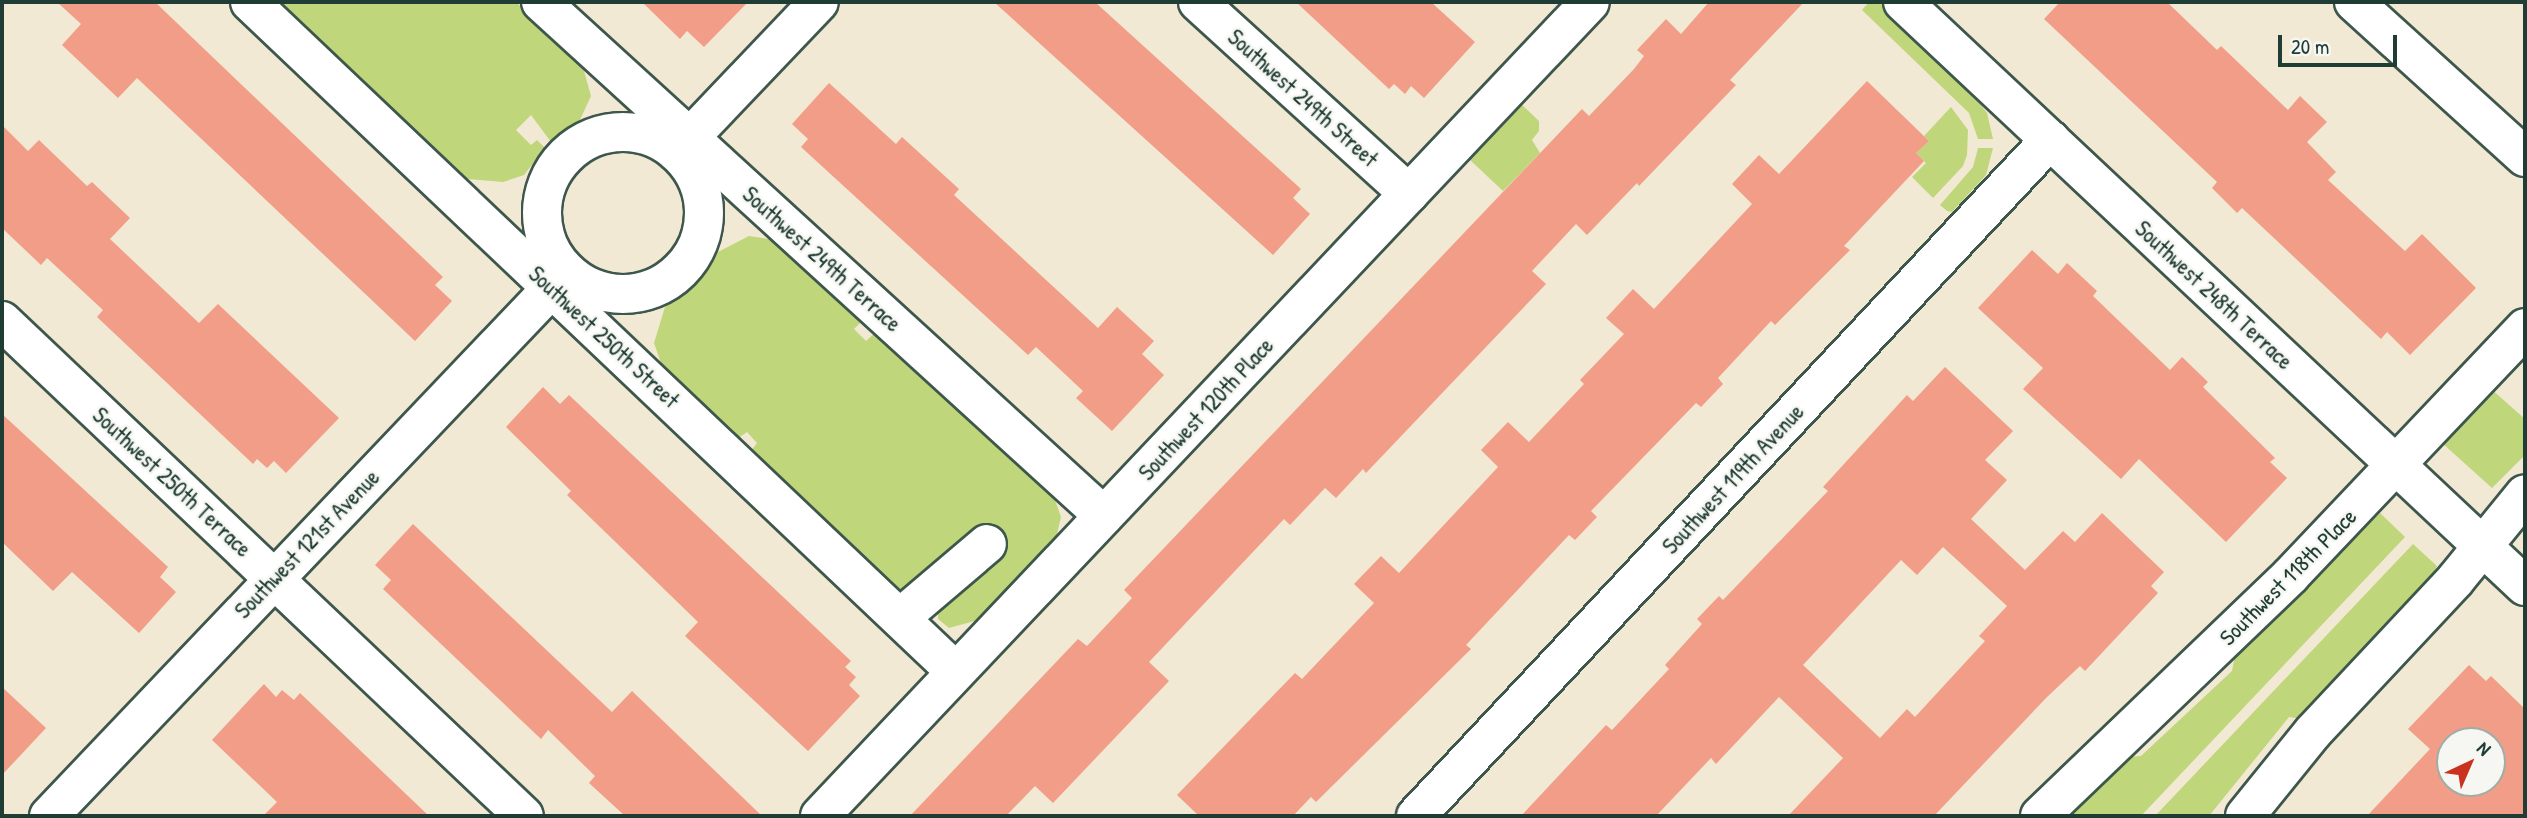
<!DOCTYPE html>
<style>
body{margin:0}
#map{position:relative;width:2527px;height:818px;overflow:hidden;background:#f1e9d4;font-family:"Patrick Hand",sans-serif}
div>[style]{position:absolute}
.green>*{inset:0;background:#bfd67a}
.building>*{inset:0;background:#f29d87}
.roads{filter:drop-shadow(2px 0 #3e574c) drop-shadow(-2px 0 #3e574c) drop-shadow(0 2px #3e574c) drop-shadow(0 -2px #3e574c)}
.minor>*{height:38px;margin:-19px;padding:0 19px;transform-origin:19px;border-radius:19px;background:#fff}
.minor>.ring{margin:-19px;padding:0;box-sizing:content-box;background:none;border:38px solid #fff;border-radius:50%}
span{translate:-50% -50%;white-space:nowrap;text-align:center;line-height:1.15;-webkit-text-stroke:5px #f6f6f2;paint-order:stroke}
.street-label{font-size:23px;color:#1f3d34}
.frame{position:absolute;inset:0;border:4px solid #1f3d34;pointer-events:none}
.north{position:absolute;left:2436px;top:727px;width:70px;height:70px;box-sizing:border-box;background:#f6f6f2;border:2px solid #a0aca6;border-radius:50%;rotate:44deg;font-size:19px;font-weight:700;line-height:28px;text-align:center;color:#1f3d34}
.north::after{content:'';display:block;margin:auto;width:24px;height:32px;background:#c8321e;clip-path:polygon(50% 0,100% 100%,50% 72%,0 100%)}
.scale{position:absolute;left:2278px;top:35px;width:119px;height:32px;box-sizing:border-box;border:4px solid #1f3d34;border-top:0;padding-left:9px;font-size:21px;line-height:24px;white-space:nowrap;color:#1f3d34;-webkit-text-stroke:5px #f6f6f2;paint-order:stroke}
</style>
<div id="map">
<div class="green">
<i style="clip-path:polygon(278px 2px,516px 2px,582px 64px,591px 96px,579px 122px,551px 142px,531px 115px,516px 130px,531px 145px,537px 140px,545px 148px,524px 175px,503px 182px,468px 179px)"></i>
<i style="clip-path:polygon(1869px 2px,1893px 2px,1885px 11px,1972px 94px,1987px 113px,1993px 139px,1978px 139px,1969px 113px,1862px 10px)"></i>
<i style="clip-path:polygon(1519px 102px,1539px 121px,1539px 131px,1532px 140px,1540px 153px,1503px 191px,1468px 158px)"></i>
<i style="clip-path:polygon(1951px 107px,1968px 130px,1967px 155px,1963px 166px,1933px 198px,1912px 177px,1926px 163px,1916px 153px,1929px 141px,1924px 136px)"></i>
<i style="clip-path:polygon(1978px 148px,1993px 148px,1986px 175px,1952px 212px,1947px 211px,1940px 205px,1973px 167px)"></i>
<i style="clip-path:polygon(749px 236px,775px 240px,864px 319px,854px 329px,866px 341px,877px 331px,1055px 500px,1061px 517px,1056px 538px,978px 620px,949px 628px,938px 619px,938px 605px,898px 589px,751px 451px,757px 443px,747px 432px,737px 439px,662px 366px,654px 343px,665px 307px,697px 281px,718px 252px)"></i>
<i style="clip-path:polygon(2490px 388px,2525px 419px,2525px 455px,2492px 488px,2441px 442px)"></i>
<i style="clip-path:polygon(2380px 513px,2405px 537px,2141px 816px,2065px 816px,2127px 757px,2141px 756px,2232px 671px,2235px 656px)"></i>
<i style="clip-path:polygon(2413px 544px,2437px 566px,2430px 581px,2302px 719px,2289px 717px,2209px 816px,2155px 816px)"></i>
</div>
<div class="building">
<i style="clip-path:polygon(57px 2px,155px 2px,443px 277px,435px 285px,452px 301px,415px 341px,137px 78px,118px 98px,62px 45px,81px 24px)"></i>
<i style="clip-path:polygon(642px 2px,748px 2px,704px 47px,687px 31px,680px 39px)"></i>
<i style="clip-path:polygon(994px 2px,1095px 2px,1301px 189px,1293px 198px,1310px 214px,1273px 255px)"></i>
<i style="clip-path:polygon(1296px 2px,1431px 2px,1475px 42px,1424px 98px,1411px 86px,1405px 94px,1394px 84px,1389px 89px)"></i>
<i style="clip-path:polygon(1709px 2px,1804px 2px,1730px 80px,1736px 85px,1639px 186px,1637px 183px,1587px 235px,1576px 224px,1532px 271px,1546px 284px,1366px 473px,1363px 469px,1336px 498px,1325px 488px,1290px 525px,1284px 519px,1149px 662px,1169px 681px,1053px 803px,1035px 786px,1006px 816px,910px 816px,1078px 639px,1087px 646px,1132px 598px,1124px 590px,1582px 109px,1589px 116px,1634px 69px,1644px 56px,1637px 50px,1666px 19px,1681px 34px)"></i>
<i style="clip-path:polygon(2060px 2px,2167px 2px,2217px 50px,2221px 46px,2288px 110px,2300px 96px,2327px 122px,2307px 142px,2336px 172px,2328px 180px,2405px 251px,2422px 234px,2476px 288px,2410px 355px,2387px 332px,2381px 339px,2242px 208px,2237px 213px,2212px 188px,2217px 182px,2044px 19px)"></i>
<i style="clip-path:polygon(1867px 81px,1929px 141px,1916px 153px,1924px 161px,1844px 246px,1850px 250px,1775px 325px,1771px 321px,1718px 378px,1723px 384px,1701px 407px,1696px 403px,1591px 511px,1597px 517px,1575px 540px,1569px 535px,1466px 645px,1471px 649px,1316px 802px,1311px 797px,1293px 816px,1199px 816px,1177px 795px,1295px 673px,1302px 679px,1374px 603px,1354px 584px,1381px 556px,1399px 573px,1498px 467px,1481px 450px,1508px 422px,1529px 442px,1584px 384px,1580px 380px,1624px 334px,1606px 318px,1633px 289px,1654px 309px,1752px 204px,1732px 184px,1759px 155px,1779px 174px)"></i>
<i style="clip-path:polygon(829px 83px,896px 144px,902px 137px,959px 189px,954px 195px,1098px 328px,1117px 307px,1154px 341px,1142px 354px,1164px 375px,1112px 431px,1076px 398px,1083px 391px,1036px 347px,1028px 355px,801px 147px,808px 139px,792px 124px)"></i>
<i style="clip-path:polygon(2px 125px,28px 151px,39px 140px,87px 186px,92px 182px,130px 218px,110px 239px,199px 323px,218px 304px,339px 418px,286px 473px,274px 461px,267px 468px,257px 459px,253px 464px,97px 317px,103px 310px,47px 258px,41px 265px,2px 228px)"></i>
<i style="clip-path:polygon(2032px 250px,2058px 274px,2067px 263px,2097px 291px,2093px 296px,2170px 370px,2182px 357px,2208px 382px,2203px 387px,2275px 458px,2270px 462px,2287px 478px,2226px 542px,2139px 459px,2121px 479px,2023px 389px,2043px 368px,1978px 308px)"></i>
<i style="clip-path:polygon(evenodd,1945px 367px,2013px 431px,1985px 460px,2007px 480px,1971px 519px,2025px 570px,2063px 531px,2075px 542px,2102px 513px,2164px 572px,2151px 586px,2158px 593px,2085px 671px,2080px 666px,2046px 698px,1934px 816px,1788px 816px,1843px 758px,1779px 697px,1716px 764px,1711px 758px,1656px 816px,1521px 816px,1606px 725px,1612px 730px,1669px 669px,1665px 665px,1702px 624px,1697px 619px,1719px 596px,1723px 600px,1828px 491px,1823px 487px,1907px 395px,1913px 401px,1945px 367px,1943px 547px,2007px 606px,1979px 636px,1985px 641px,1915px 717px,1907px 709px,1880px 738px,1803px 665px,1901px 560px,1917px 575px,1943px 547px)"></i>
<i style="clip-path:polygon(543px 387px,560px 404px,569px 395px,851px 661px,845px 667px,856px 677px,849px 685px,860px 696px,808px 751px,685px 636px,698px 622px,567px 495px,571px 491px,506px 427px)"></i>
<i style="clip-path:polygon(2px 414px,168px 567px,160px 577px,176px 592px,139px 633px,72px 572px,53px 591px,2px 542px)"></i>
<i style="clip-path:polygon(413px 524px,612px 712px,632px 691px,762px 816px,625px 816px,589px 783px,595px 776px,548px 730px,541px 739px,383px 589px,391px 580px,375px 565px)"></i>
<i style="clip-path:polygon(evenodd,2469px 665px,2486px 681px,2491px 676px,2525px 709px,2525px 816px,2367px 816px,2430px 749px,2408px 729px,2469px 665px,2450px 741px,2492px 741px,2492px 783px,2450px 783px,2450px 741px)"></i>
<i style="clip-path:polygon(264px 684px,276px 697px,282px 690px,294px 700px,300px 693px,429px 816px,263px 816px,277px 802px,212px 740px)"></i>
<i style="clip-path:polygon(2px 687px,46px 728px,2px 775px)"></i>
</div>
<div class="roads">
<div class="minor">
<i style="left:250px;top:2px;width:973px;rotate:43.5deg"></i>
<i style="left:541px;top:2px;width:762px;rotate:42.4deg"></i>
<i style="left:1198px;top:2px;width:285px;rotate:42.3deg"></i>
<i style="left:1903px;top:2px;width:853px;rotate:43.2deg"></i>
<i style="left:2354px;top:2px;width:231px;rotate:42.2deg"></i>
<i class="ring" style="left:542px;top:132px;width:124px;height:124px"></i>
<i style="left:676px;top:152px;width:207px;rotate:-46.4deg"></i>
<i style="left:2px;top:321px;width:719px;rotate:43.48deg"></i>
<i style="left:900px;top:618px;width:114px;rotate:-40.4deg"></i>
<i style="left:49px;top:816px;width:751px;rotate:-46.4deg"></i>
<i style="left:820px;top:816px;width:1120px;rotate:-46.59deg"></i>
<i style="left:1416px;top:816px;width:927px;rotate:-46.84deg"></i>
<i style="left:2040px;top:816px;width:347px;rotate:-43.8deg"></i>
<i style="left:2290px;top:576px;width:342px;rotate:-46.5deg"></i>
<i style="left:2245px;top:816px;width:108px;rotate:-51deg"></i>
<i style="left:2313px;top:732px;width:209px;rotate:-46.9deg"></i>
<i style="left:2456px;top:579px;width:109px;rotate:-50.9deg"></i>
</div>
</div>
<div class="street-label">
<span style="left:1303px;top:98px;rotate:42deg">Southwest 249th Street</span>
<span style="left:822px;top:259px;rotate:42deg">Southwest 249th Terrace</span>
<span style="left:2214px;top:295px;rotate:43deg">Southwest 248th Terrace</span>
<span style="left:604px;top:337px;rotate:43deg">Southwest 250th Street</span>
<span style="left:1206px;top:409px;rotate:-47deg">Southwest 120th Place</span>
<span style="left:1733px;top:479px;rotate:-47deg">Southwest 119th Avenue</span>
<span style="left:172px;top:482px;rotate:43deg">Southwest 250th Terrace</span>
<span style="left:307px;top:544px;rotate:-46deg">Southwest 121st Avenue</span>
<span style="left:2288px;top:577px;rotate:-45deg">Southwest 118th Place</span>
</div>
<div class="frame"></div>
<div class="north">N</div>
<div class="scale">20 m</div>
</div>
